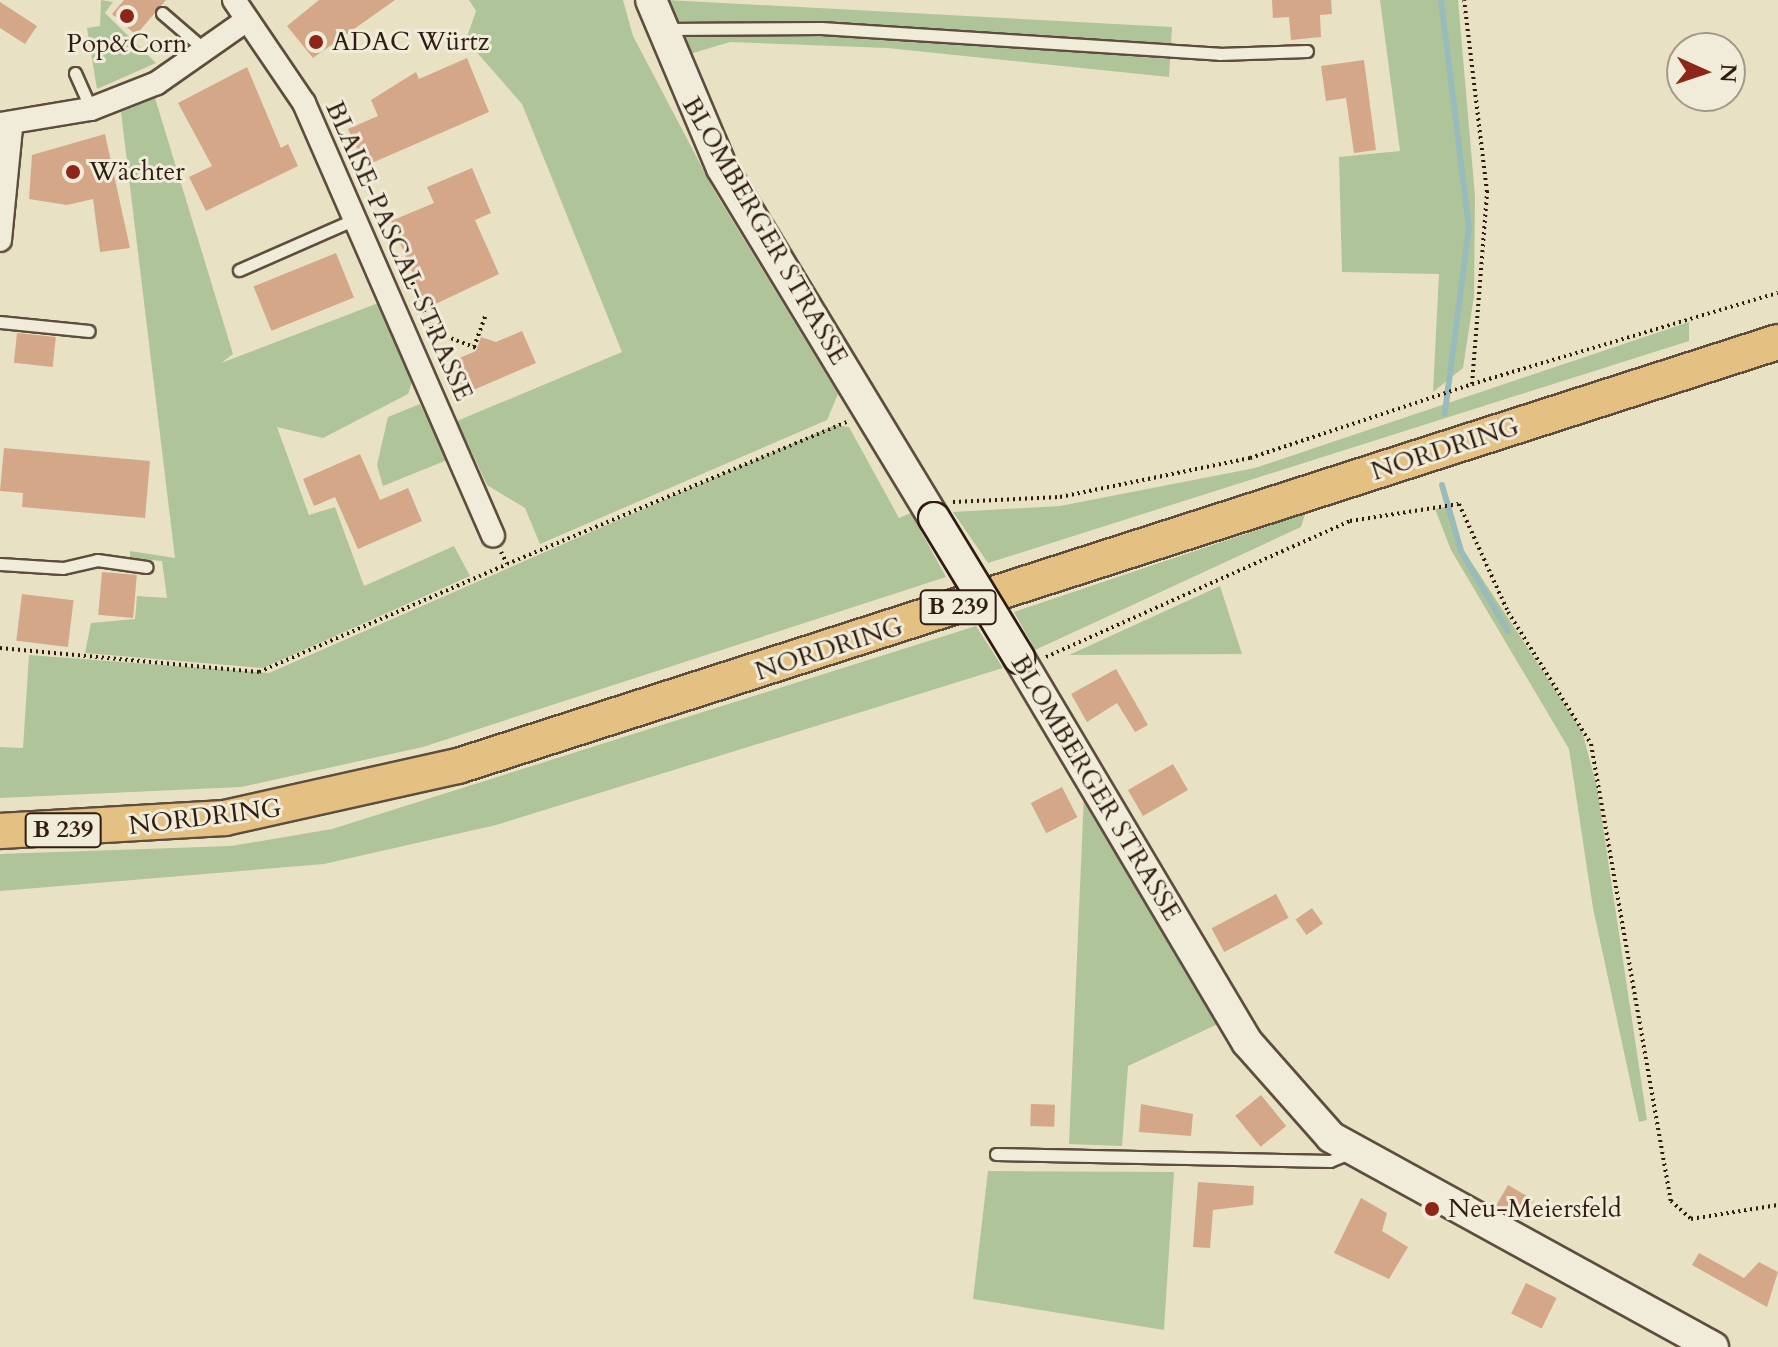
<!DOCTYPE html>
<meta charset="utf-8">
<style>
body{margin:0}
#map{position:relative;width:1778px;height:1347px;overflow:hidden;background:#e8e1c4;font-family:Cardo,serif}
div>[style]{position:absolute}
.green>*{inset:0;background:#afc499}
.stream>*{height:6px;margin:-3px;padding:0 3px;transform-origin:3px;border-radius:3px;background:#99bcbb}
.building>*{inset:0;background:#d5a789;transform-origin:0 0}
.path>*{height:4px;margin-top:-2px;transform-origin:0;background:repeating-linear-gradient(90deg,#301c10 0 2px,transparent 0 6px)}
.roads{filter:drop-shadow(2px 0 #5e4d3d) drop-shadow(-2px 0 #5e4d3d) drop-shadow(0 2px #5e4d3d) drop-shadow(0 -2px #5e4d3d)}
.service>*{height:11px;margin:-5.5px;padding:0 5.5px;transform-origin:5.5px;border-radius:5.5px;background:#f0ecd9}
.minor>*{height:22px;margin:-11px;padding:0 11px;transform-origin:11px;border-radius:11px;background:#f0ecd9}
.secondary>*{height:30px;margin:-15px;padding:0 15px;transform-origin:15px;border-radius:15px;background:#f0ecd9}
.primary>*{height:34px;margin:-17px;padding:0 17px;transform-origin:17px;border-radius:17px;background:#e4c082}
.bridges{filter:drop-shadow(2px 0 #301c10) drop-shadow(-2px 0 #301c10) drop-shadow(0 2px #301c10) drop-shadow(0 -2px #301c10)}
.secondary-bridge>*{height:30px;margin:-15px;padding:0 15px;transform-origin:15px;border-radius:15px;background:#f0ecd9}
.dots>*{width:22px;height:22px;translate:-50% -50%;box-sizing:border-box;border:4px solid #f0ecd9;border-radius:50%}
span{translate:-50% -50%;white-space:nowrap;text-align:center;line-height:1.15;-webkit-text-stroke:6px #f0ecd9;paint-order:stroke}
.shield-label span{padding:2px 6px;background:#f0ecd9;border:2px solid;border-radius:6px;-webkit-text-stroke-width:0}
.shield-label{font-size:24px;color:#301c10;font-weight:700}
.poi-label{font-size:26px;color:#301c10}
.left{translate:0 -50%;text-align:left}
.street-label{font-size:26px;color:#301c10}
.north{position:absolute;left:1666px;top:32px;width:80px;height:80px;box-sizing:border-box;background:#f0ecd9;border:2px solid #a39989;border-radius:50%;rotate:93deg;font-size:22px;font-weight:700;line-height:32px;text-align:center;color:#301c10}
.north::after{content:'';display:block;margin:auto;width:28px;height:36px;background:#8f2418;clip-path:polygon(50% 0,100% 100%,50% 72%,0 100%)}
</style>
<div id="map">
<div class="green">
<i style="clip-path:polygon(101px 0,113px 2px,105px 13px,156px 63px,97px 89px,87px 28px,100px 26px)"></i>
<i style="clip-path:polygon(469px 0,623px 0,633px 36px,715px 192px,838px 394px,827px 420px,540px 544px,525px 508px,487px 485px,457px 421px,622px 352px,522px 104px,466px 40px,476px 11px)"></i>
<i style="clip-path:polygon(666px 0,1172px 27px,1169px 77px,887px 48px,730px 42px,683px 56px)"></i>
<i style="clip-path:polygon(1380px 0,1458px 0,1475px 196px,1474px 296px,1463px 368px,1433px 392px,1439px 274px,1342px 272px,1339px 157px,1400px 151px)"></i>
<i style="clip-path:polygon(155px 98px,233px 354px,221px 363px,381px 302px,413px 379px,408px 394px,323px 438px,277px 427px,309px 515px,335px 507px,364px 586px,454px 546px,470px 576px,263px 668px,85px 653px,91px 623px,135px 619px,137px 596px,167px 598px,162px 561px,130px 558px,130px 551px,175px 558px,121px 112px)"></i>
<i style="clip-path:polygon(1689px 322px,1689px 341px,988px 563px,953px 512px,1060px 506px,1255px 468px)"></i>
<i style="clip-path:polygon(420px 404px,447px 460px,383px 486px,377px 465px,388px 417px)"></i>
<i style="clip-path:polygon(835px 425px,849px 427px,899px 518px,911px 513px,946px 577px,423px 747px,241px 787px,0 798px,0 747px,23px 748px,29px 655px,269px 673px)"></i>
<i style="clip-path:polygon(1449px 506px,1464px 551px,1582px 731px,1597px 787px,1647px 1120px,1639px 1122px,1593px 908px,1569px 749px,1451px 550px,1435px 509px)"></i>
<i style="clip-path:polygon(1305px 514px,1301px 527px,1035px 650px,1014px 612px)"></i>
<i style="clip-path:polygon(1220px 586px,1242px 654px,1069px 655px)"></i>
<i style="clip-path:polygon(976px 626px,1003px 668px,496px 825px,324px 864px,0 891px,0 854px,231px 846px,332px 829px)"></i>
<i style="clip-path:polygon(1084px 794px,1220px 1023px,1128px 1066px,1122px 1146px,1069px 1144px)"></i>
<i style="clip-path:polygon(988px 1171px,1174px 1172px,1164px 1330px,973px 1299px)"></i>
</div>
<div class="stream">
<i style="left:1441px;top:0;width:229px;rotate:83deg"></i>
<i style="left:1469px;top:227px;width:188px;rotate:97.4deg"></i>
<i style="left:1442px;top:485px;width:69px;rotate:73.9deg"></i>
<i style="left:1461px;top:551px;width:93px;rotate:59.6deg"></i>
</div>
<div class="building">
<i style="clip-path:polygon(124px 0,166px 0,136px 35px,112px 14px)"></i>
<i style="clip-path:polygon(319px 0,395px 0,313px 58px,287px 26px)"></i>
<i style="clip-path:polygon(1272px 0,1331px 0,1332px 14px,1320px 15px,1321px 37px,1291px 40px,1289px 17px,1273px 18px)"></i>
<i style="clip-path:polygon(0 2px,37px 26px,25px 44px,0 28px)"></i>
<i style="clip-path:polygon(467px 58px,489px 112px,365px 166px,348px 129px,378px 116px,371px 100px,416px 72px,419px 79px)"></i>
<i style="clip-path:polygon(1364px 60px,1376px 150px,1354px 153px,1346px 98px,1326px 101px,1321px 66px)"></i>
<i style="clip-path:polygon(247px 67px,281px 148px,288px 144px,298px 166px,206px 211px,189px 177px,212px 166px,178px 103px)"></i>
<i style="clip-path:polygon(105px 134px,130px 248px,100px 252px,93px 199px,67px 205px,29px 199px,32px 155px)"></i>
<i style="clip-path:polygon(472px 168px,491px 213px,475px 220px,499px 274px,427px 308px,391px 221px,434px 203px,427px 187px)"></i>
<i style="left:336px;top:253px;width:48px;height:89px;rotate:68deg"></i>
<i style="clip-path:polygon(522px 331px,536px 363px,464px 394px,450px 362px,476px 351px,481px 337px,496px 342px)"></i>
<i style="left:17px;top:333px;width:39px;height:30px;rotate:6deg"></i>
<i style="clip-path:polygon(4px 448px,150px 461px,145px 518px,22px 507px,23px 493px,0 491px)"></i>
<i style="clip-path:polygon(360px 454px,380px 500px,408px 488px,422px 521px,358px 549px,335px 497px,314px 506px,303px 479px)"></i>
<i style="left:102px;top:572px;width:35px;height:43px;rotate:5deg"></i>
<i style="left:22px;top:594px;width:52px;height:47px;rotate:7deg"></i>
<i style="clip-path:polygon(1116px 669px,1148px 725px,1135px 732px,1117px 703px,1087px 722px,1071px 694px)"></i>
<i style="left:1173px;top:764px;width:30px;height:52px;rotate:60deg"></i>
<i style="left:1062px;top:787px;width:34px;height:35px;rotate:63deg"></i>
<i style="left:1276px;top:894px;width:27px;height:73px;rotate:62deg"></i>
<i style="left:1312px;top:908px;width:19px;height:20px;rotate:55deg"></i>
<i style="left:1261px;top:1095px;width:40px;height:33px;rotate:51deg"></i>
<i style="left:1031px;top:1104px;width:24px;height:22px;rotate:2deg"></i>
<i style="clip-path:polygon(1141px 1104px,1193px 1114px,1191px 1136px,1139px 1132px)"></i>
<i style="clip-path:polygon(1198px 1182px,1254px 1186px,1253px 1205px,1213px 1210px,1210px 1248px,1193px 1247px)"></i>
<i style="left:1508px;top:1185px;width:30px;height:24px;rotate:30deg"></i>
<i style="clip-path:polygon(1361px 1198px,1387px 1213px,1382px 1231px,1408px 1247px,1389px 1279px,1334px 1253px)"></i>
<i style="clip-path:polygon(1699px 1253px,1744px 1278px,1759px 1262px,1778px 1272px,1767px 1307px,1692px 1265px)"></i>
<i style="left:1526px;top:1283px;width:34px;height:34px;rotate:26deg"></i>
</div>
<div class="path">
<i style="left:410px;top:277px;width:64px;rotate:67deg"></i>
<i style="left:440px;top:334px;width:40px;rotate:21deg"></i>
<i style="left:474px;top:347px;width:33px;rotate:-70deg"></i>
<i style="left:1472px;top:384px;width:319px;rotate:-16.6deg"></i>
<i style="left:953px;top:502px;width:107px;rotate:-2.7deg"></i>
<i style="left:1060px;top:497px;width:194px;rotate:-11.6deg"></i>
<i style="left:1250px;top:458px;width:234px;rotate:-18.4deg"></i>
<i style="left:1472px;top:384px;width:193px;rotate:-85.5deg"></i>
<i style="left:1487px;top:192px;width:193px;rotate:-96.8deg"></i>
<i style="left:501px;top:552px;width:13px;rotate:63deg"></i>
<i style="left:507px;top:564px;width:368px;rotate:-22.7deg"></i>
<i style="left:0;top:648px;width:260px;rotate:5.3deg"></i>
<i style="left:259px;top:672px;width:270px;rotate:-23.5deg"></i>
<i style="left:1046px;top:657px;width:333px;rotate:-24.1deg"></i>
<i style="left:1350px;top:521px;width:110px;rotate:-8.9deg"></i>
<i style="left:1459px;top:504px;width:119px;rotate:65.6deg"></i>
<i style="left:1508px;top:612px;width:156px;rotate:57.8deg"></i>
<i style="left:1591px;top:744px;width:464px;rotate:80.1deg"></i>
<i style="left:1671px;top:1201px;width:27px;rotate:42deg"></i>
<i style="left:1691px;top:1219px;width:88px;rotate:-9.1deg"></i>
</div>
<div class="roads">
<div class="service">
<i style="left:162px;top:13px;width:57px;rotate:40.7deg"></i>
<i style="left:665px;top:29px;width:156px;rotate:-0.4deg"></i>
<i style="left:821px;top:28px;width:399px;rotate:3.7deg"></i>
<i style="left:1219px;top:54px;width:88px;rotate:-2deg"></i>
<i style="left:75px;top:73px;width:39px;rotate:66deg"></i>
<i style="left:239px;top:270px;width:127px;rotate:-23.7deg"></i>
<i style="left:0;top:322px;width:89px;rotate:5.8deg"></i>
<i style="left:0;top:564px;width:63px;rotate:3.6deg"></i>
<i style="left:63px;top:568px;width:35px;rotate:-13deg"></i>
<i style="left:97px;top:560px;width:50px;rotate:8deg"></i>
<i style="left:996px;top:1154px;width:334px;rotate:1.2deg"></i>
<i style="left:1330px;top:1161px;width:24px;rotate:-22deg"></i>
</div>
<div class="minor">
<i style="left:234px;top:0;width:125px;rotate:55.8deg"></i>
<i style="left:304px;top:103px;width:472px;rotate:66.4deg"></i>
<i style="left:0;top:124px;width:92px;rotate:-9.4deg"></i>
<i style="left:91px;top:109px;width:71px;rotate:-21.5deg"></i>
<i style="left:157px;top:83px;width:110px;rotate:-35deg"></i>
<i style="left:0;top:240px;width:114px;rotate:-84.4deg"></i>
</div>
<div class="secondary">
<i style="left:651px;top:0;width:182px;rotate:67.1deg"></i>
<i style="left:722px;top:168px;width:409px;rotate:58.8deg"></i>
<i style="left:1019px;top:658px;width:447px;rotate:59.3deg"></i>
<i style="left:1247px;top:1042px;width:127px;rotate:48.5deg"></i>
<i style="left:1331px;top:1137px;width:436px;rotate:28.8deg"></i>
</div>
<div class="primary">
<i style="left:0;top:831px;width:225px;rotate:-3.3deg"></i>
<i style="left:225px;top:818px;width:239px;rotate:-12.6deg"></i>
<i style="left:458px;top:766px;width:1386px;rotate:-17.81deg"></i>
</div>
</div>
<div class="bridges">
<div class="secondary-bridge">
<i style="left:934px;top:518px;width:164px;rotate:58.7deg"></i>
</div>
</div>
<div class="dots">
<i style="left:127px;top:16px;background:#8f2418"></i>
<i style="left:316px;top:42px;background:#8f2418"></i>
<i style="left:73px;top:172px;background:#8f2418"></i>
<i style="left:1432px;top:1209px;background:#8f2418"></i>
</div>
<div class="shield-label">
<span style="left:958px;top:607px">B 239</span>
<span style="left:63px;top:830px">B 239</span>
</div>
<div class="poi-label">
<span class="left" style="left:332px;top:42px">ADAC Würtz</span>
<span style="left:127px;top:44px">Pop&amp;Corn</span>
<span class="left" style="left:89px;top:172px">Wächter</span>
<span class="left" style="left:1448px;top:1209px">Neu-Meiersfeld</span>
</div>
<div class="street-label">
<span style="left:765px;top:231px;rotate:60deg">BLOMBERGER STRASSE</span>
<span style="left:399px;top:251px;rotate:66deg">BLAISE-PASCAL-STRASSE</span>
<span style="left:1445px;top:449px;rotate:-18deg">NORDRING</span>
<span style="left:829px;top:649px;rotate:-18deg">NORDRING</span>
<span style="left:1096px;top:788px;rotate:59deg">BLOMBERGER STRASSE</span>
<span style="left:205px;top:817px;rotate:-7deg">NORDRING</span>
</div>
<div class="north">N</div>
</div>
